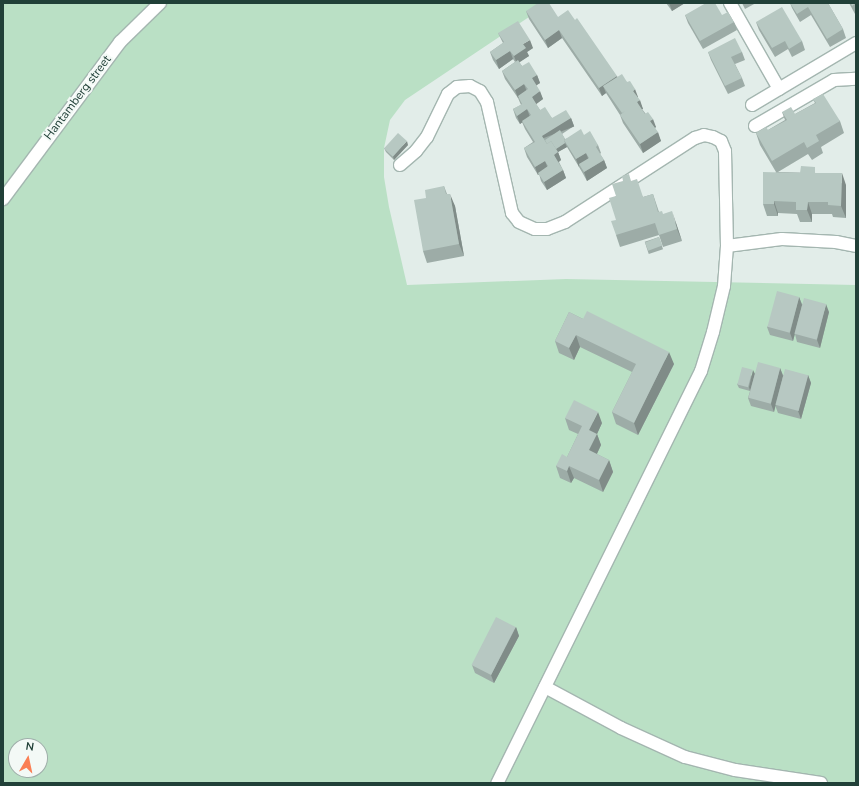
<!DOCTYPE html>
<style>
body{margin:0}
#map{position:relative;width:859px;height:786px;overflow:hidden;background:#e2ede9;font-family:"Nunito Sans",sans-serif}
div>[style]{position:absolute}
.green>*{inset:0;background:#bae0c5}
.roads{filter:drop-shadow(1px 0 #a4b6b0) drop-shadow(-1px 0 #a4b6b0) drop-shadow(0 1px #a4b6b0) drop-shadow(0 -1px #a4b6b0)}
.minor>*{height:12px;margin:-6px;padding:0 6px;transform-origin:6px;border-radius:6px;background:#fff}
.wall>*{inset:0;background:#9daca7;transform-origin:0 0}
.shaded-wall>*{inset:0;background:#808c88;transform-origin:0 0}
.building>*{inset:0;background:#b7c8c2;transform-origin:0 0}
span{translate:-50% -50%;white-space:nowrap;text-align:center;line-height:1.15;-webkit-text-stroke:4px #f3f9f6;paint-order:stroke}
.street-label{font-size:12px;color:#214038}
.frame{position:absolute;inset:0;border:4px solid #214038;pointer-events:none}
.north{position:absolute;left:8px;top:738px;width:40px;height:40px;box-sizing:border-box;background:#f3f9f6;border:1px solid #9fafaa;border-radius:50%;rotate:9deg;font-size:11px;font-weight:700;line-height:16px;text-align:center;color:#214038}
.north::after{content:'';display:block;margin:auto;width:14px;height:18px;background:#fa7f54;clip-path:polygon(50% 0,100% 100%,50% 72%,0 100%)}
</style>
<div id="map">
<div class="green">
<i style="clip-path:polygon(evenodd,3px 3px,550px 3px,405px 100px,390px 120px,384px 148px,384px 177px,389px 207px,407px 285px,566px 279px,856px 285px,856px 783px,3px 783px,3px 3px,16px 746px,40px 746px,40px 770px,16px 770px,16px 746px)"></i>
</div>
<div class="roads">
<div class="minor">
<i style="left:730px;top:3px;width:99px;rotate:60.3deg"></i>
<i style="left:752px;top:105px;width:121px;rotate:-30.8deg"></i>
<i style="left:755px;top:126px;width:91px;rotate:-30.2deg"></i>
<i style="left:834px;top:80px;width:22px;rotate:-3deg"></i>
<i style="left:400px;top:165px;width:21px;rotate:-41deg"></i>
<i style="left:416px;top:151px;width:18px;rotate:-52deg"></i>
<i style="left:427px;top:137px;width:48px;rotate:-64deg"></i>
<i style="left:448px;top:94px;width:11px;rotate:-38deg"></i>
<i style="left:457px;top:87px;width:13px;rotate:-4deg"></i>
<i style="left:470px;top:86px;width:11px;rotate:27deg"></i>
<i style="left:480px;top:91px;width:13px;rotate:58deg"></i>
<i style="left:487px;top:102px;width:114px;rotate:77.3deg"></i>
<i style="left:512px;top:213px;width:11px;rotate:52deg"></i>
<i style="left:519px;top:222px;width:17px;rotate:24deg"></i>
<i style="left:535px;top:229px;width:12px"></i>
<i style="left:547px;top:229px;width:19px;rotate:-21deg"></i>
<i style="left:565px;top:222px;width:155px;rotate:-32.9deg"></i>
<i style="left:695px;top:138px;width:9px;rotate:-18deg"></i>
<i style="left:704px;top:135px;width:9px;rotate:13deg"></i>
<i style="left:713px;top:137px;width:9px;rotate:27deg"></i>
<i style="left:721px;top:141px;width:11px;rotate:68deg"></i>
<i style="left:725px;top:151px;width:95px;rotate:88.8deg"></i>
<i style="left:727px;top:246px;width:40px;rotate:94.3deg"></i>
<i style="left:724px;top:286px;width:47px;rotate:103.4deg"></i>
<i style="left:713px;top:332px;width:41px;rotate:107.1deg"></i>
<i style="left:701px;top:371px;width:460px;rotate:116.3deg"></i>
<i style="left:3px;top:199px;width:196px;rotate:-53.3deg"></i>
<i style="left:120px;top:42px;width:56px;rotate:-44.3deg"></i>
<i style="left:727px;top:246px;width:55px;rotate:-7.3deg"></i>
<i style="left:782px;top:239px;width:54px;rotate:3.2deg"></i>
<i style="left:836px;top:242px;width:20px;rotate:11deg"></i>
<i style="left:545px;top:687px;width:86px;rotate:28.3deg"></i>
<i style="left:621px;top:728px;width:70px;rotate:24.4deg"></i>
<i style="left:685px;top:757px;width:52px;rotate:14.6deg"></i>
<i style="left:735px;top:770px;width:87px;rotate:8.6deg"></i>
</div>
</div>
<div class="wall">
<i style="clip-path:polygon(666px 3px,685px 3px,672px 11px)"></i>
<i style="clip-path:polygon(742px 3px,756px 3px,745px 9px)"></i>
<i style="clip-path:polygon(790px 3px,828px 3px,843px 29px,846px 38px,830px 47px,811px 15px,800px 22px,792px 8px)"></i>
<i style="clip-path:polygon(849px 3px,856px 3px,856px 13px,855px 14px)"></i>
<i style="clip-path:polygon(526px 11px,558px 17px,617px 77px,627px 82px,638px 97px,638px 98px,643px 109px,642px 109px,656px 127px,655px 128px,661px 141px,643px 153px,623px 123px,620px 115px,606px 93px,602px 96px,562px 38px,548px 48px,529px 19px)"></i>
<i style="clip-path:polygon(685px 15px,722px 15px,734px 22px,737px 30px,703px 49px,688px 23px)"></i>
<i style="clip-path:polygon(756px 22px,802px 41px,805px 50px,792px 57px,788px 49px,775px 57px,759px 30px)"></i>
<i style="clip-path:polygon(498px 33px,533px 48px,527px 52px,529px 56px,519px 62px,522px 66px,537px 75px,540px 83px,536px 85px,543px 99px,536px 104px,540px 110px,552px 118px,571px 118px,574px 126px,562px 134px,565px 139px,584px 135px,598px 145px,601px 153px,600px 154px,604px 160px,607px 168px,587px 181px,582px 172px,567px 147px,558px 152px,561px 160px,559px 162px,563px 170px,566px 178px,547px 190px,541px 181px,539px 174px,538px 175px,527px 157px,524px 148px,533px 142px,525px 129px,522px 122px,520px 124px,516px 118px,513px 109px,521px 105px,518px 98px,505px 79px,502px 71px,515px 62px,513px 59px,499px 69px,493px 60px,490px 52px,503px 43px)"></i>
<i style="clip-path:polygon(708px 52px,742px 52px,745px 60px,735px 64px,742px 78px,745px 86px,728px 94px,711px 60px)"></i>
<i style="clip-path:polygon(813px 99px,840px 121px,844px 133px,821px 147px,823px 153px,812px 160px,808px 154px,778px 172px,817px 173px,846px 185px,846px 218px,833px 217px,832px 214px,812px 214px,812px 222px,800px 222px,797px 214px,778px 213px,778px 216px,767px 216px,763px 204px,776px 172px,760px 145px,756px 133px,768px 130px,785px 120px,782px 112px,795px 114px,815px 103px)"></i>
<i style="clip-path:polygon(408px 145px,394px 160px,386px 152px,384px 148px)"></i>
<i style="clip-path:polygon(632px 181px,643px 197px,653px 194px,659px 212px,676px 223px,682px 241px,663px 247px,659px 235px,620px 247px,616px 235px,616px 196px)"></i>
<i style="clip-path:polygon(444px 186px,447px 194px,455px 206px,464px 256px,427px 263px,423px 251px,426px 198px)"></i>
<i style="left:659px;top:237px;width:13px;height:15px;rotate:72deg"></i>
<i style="clip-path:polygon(799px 297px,802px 304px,829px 312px,820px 348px,797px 342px,795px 334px,793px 341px,770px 335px,767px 327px)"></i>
<i style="clip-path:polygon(569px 312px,674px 364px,638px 435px,616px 424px,612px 412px,632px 372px,580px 347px,574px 360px,559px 353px,555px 341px)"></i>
<i style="clip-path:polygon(780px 368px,783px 375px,808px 375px,811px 383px,801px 419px,778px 413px,775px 405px,774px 412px,751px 406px,748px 398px,750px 391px,739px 388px,737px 384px,754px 374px)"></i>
<i style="clip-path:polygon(565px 418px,602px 423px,597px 434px,601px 445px,597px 454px,609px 460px,613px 472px,603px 492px,574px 478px,571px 483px,560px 478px,556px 466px,567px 457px,578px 434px,569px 430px)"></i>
<i style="clip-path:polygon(516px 627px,519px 636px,494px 683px,475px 673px,472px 665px)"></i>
</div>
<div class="shaded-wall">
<i style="clip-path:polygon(669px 3px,685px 3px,672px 11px)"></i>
<i style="clip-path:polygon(559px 30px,562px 38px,548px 48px,545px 40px)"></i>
<i style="clip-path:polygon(530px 40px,533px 48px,527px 52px,529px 56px,517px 64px,514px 56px,523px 44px)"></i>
<i style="clip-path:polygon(510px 51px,513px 59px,499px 69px,496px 60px)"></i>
<i style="clip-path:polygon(537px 75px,540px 83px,534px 87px,532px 78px)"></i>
<i style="clip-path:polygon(617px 76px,620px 84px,603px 86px,606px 93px,602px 96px,599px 88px)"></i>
<i style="clip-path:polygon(524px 84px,527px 92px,518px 98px,515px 90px)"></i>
<i style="clip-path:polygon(635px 89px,638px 97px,636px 99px,633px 91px)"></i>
<i style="clip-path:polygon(540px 91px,543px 99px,535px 105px,532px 97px)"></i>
<i style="clip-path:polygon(640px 100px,643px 109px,640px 110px,637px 102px)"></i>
<i style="clip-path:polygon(527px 109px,530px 117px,520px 124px,517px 116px)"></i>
<i style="left:571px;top:118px;width:9px;height:34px;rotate:69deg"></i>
<i style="clip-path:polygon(653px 119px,656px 127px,653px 129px,650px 121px)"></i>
<i style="clip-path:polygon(658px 132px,661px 141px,643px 153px,640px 144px)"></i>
<i style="clip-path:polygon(407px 141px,408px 145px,394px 160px,393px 156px)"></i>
<i style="clip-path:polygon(565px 143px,567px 147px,558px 152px,561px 160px,557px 163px,554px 155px,556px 149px)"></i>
<i style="clip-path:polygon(586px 153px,589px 161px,579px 164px,579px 167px,576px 159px)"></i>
<i style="clip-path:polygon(604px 160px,607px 168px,587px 181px,584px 172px)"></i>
<i style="clip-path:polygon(545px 161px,548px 169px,538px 173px,539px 174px,538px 175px,535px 167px)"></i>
<i style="clip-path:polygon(563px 170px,566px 178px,547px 190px,544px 182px)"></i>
<i style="clip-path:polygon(842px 173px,846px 185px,846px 218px,841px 206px)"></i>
<i style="clip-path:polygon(450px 194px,455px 206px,464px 256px,459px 244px)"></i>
<i style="clip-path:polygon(774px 201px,778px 213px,778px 216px,774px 204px)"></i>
<i style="clip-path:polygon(808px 202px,812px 214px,812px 222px,807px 210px)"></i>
<i style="clip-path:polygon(672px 211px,682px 241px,677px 229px)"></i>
<i style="clip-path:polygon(799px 297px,802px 305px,793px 341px,790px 333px)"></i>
<i style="clip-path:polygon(826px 304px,829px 312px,820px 348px,817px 340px)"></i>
<i style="clip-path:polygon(576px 335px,580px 347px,574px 360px,569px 348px)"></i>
<i style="clip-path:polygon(669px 352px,674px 364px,638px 435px,634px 423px)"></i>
<i style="clip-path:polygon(780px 368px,783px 376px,774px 412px,771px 404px)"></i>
<i style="clip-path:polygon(753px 370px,755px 374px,750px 391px,749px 387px)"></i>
<i style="clip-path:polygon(808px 375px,811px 383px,801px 419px,798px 411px)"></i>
<i style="clip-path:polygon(598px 412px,602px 423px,597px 434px,601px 445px,593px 462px,589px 450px,589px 430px)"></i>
<i style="clip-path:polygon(609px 460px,613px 472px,603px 492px,599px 480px)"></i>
<i style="clip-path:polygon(569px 466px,574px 478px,571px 483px,567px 471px)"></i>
<i style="clip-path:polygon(516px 627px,519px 636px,494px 683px,491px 675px)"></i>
</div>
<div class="building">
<i style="clip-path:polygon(538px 3px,549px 3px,558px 17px,568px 10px,575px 20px,577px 18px,617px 76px,599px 88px,559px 30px,545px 40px,526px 11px)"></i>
<i style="clip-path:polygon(706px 3px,715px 3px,722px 15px,728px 12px,734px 22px,700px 41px,685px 15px)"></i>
<i style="clip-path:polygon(790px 3px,828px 3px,843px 29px,827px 39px,808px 7px,797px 14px)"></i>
<i style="clip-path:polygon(851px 3px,856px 3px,852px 6px)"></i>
<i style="clip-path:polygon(782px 7px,802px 41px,789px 49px,785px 41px,772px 48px,756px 22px)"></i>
<i style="clip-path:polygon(518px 21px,530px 40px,523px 44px,526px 48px,514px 56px,510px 51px,496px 60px,490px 52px,504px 42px,498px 33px)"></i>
<i style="clip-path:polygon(735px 38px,742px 52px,731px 57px,742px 78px,725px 86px,708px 52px)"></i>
<i style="clip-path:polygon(518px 60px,522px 66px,529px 62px,537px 75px,532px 78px,540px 91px,532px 97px,540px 110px,545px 107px,552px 118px,566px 110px,571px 118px,542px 136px,547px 144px,551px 141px,558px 152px,554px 155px,563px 170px,544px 182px,538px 173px,548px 166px,545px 161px,535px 167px,524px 148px,535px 142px,522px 121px,531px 115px,527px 109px,517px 116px,513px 109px,522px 104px,518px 96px,528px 89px,524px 84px,515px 90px,502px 71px)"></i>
<i style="clip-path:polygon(622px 74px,627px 82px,630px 81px,635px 89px,633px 91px,640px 100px,637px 102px,645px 114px,648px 112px,653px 119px,650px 121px,658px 132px,640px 144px,620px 115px,625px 111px,622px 113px,603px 86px)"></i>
<i style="clip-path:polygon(823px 94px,840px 121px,816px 135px,819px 141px,807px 148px,804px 142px,772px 161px,756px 133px,766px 127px,768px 130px,787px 120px,782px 112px,791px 107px,795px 114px,816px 103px,813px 99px)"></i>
<i style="clip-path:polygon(581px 129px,584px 135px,590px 131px,598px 145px,596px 147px,604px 160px,584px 172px,579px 164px,589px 158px,586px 153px,576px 159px,564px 140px)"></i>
<i style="clip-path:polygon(560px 130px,565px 139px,564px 140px,565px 143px,556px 149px,551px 141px,547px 144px,545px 140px)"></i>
<i style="left:398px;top:133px;width:12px;height:21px;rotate:42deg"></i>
<i style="clip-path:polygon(801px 166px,815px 167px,815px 173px,842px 173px,841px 206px,828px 205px,828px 202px,808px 202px,807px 210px,796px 210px,796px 202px,774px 201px,774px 204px,763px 204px,763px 172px,800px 173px)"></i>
<i style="clip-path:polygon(629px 174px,631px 181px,637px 179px,643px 197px,653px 194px,658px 212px,662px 211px,663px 214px,672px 211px,677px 229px,659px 235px,655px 223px,616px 235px,611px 221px,616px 220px,609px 198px,616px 196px,612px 184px,623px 181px,622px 176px)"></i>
<i style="clip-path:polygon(444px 186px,446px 194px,450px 194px,459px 244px,423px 251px,414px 200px,426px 198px,425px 190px)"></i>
<i style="left:659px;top:237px;width:9px;height:15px;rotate:69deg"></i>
<i style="left:777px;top:291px;width:23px;height:37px;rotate:15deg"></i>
<i style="left:804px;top:298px;width:23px;height:37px;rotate:15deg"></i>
<i style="clip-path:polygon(587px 311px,669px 352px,634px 423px,612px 412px,636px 364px,576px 335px,569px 348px,555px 341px,569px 312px,583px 319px)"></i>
<i style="left:758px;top:362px;width:23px;height:37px;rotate:15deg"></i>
<i style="left:742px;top:367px;width:11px;height:18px;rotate:15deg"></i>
<i style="left:785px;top:369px;width:24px;height:37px;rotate:15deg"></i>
<i style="clip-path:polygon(574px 400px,598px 412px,589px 430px,597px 434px,589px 450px,609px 460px,599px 480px,569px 466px,567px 471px,556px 466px,562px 454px,567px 457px,582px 426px,565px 418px)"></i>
<i style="left:496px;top:617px;width:22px;height:54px;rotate:27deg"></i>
</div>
<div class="street-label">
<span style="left:78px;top:98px;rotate:-53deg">Hantamberg street</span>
</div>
<div class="frame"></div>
<div class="north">N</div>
</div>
